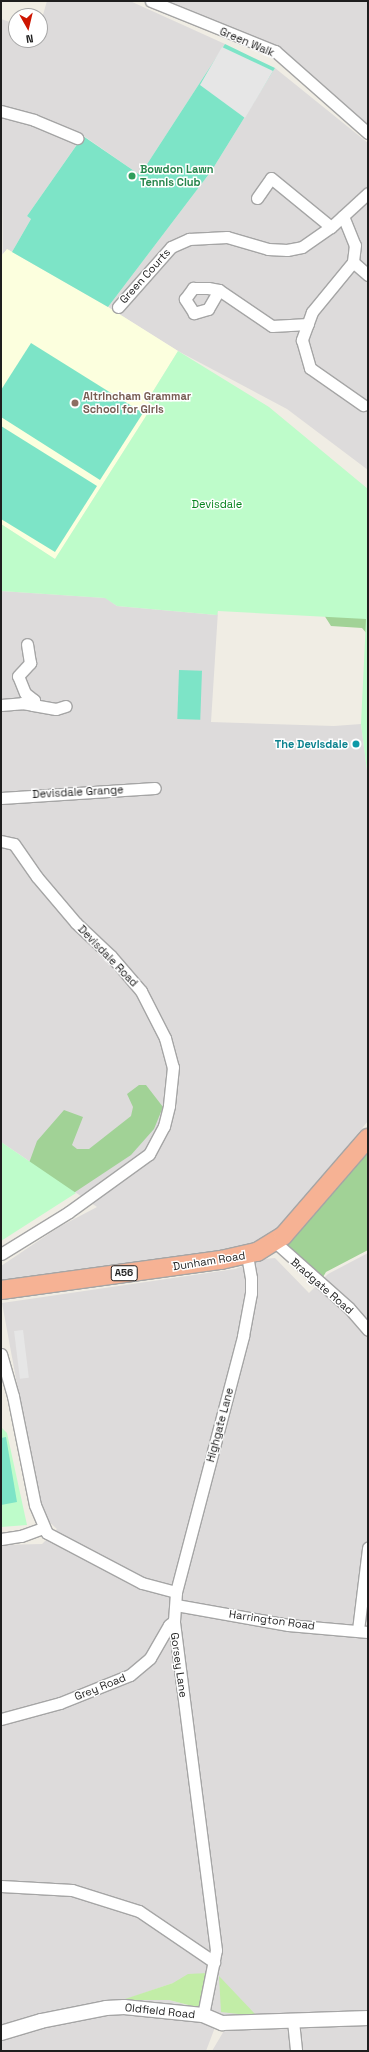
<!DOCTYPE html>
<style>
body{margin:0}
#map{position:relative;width:369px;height:2052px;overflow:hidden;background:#f0ede4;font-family:"Space Grotesk",sans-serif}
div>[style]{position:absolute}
.residential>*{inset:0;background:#dddbdb}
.education>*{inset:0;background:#fcffde}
.grass>*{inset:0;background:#c2eda7}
.forest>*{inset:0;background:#a1d296}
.park>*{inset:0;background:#befcca}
.pitch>*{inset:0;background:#7de4c7;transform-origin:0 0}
.parking>*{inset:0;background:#e6e6e6;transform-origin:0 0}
.roads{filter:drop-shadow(1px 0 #a5a5a5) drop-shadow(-1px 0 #a5a5a5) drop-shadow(0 1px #a5a5a5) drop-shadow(0 -1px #a5a5a5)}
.minor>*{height:11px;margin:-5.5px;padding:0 5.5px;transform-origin:5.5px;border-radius:5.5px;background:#fff}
.tertiary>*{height:14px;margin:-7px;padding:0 7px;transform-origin:7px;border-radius:7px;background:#fff}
.trunk>*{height:18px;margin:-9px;padding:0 9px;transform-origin:9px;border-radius:9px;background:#f6b294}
.dots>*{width:11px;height:11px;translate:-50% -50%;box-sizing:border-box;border:2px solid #fff;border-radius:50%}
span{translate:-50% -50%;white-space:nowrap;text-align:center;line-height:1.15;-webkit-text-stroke:3px #fff;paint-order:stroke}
.shield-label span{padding:1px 3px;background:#fff;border:1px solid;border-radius:3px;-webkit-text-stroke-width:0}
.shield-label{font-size:10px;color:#1e1e1e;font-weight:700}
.street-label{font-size:11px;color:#1e1e1e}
.leisure-label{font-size:11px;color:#27864d;font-weight:700}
.left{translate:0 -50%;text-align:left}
.education-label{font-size:11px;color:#785e54;font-weight:700}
.park-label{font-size:11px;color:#05841d}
.culture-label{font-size:11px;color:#0d838f;font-weight:700}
.right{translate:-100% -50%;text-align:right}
.frame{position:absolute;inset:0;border:2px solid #1e1e1e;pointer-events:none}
.north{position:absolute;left:8px;top:8px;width:40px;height:40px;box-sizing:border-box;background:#fff;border:1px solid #a5a5a5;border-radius:50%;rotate:172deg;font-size:11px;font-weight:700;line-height:16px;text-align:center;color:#1e1e1e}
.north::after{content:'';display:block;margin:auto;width:14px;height:18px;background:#cd1500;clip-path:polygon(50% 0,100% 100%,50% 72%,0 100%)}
</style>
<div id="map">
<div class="residential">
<i style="clip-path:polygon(47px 1px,130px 1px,225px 44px,140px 175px,78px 132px,35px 114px,1px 106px,1px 19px,16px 24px,16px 40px,40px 40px,40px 25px)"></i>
<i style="clip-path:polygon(151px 1px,368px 1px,368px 133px,275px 51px)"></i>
<i style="clip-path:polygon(275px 68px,368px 143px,368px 470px,287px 409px,178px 351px,108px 307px,212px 170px)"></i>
<i style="clip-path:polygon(1px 116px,24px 121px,78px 143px,27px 216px,31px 219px,12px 252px,7px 249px,3px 256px)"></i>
<i style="clip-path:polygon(1px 591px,106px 598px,117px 606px,217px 615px,218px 611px,211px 722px,334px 726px,361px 724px,368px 778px,368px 1121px,285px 1223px,252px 1245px,194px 1258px,1px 1283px,1px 1266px,59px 1227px,97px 1207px,1px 1142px)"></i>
<i style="clip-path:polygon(evenodd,368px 1253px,368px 2051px,212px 2051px,228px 2024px,217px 2022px,206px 2051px,1px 2051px,1px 1545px,42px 1544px,57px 1529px,45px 1518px,38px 1498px,2px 1303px,235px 1269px,263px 1259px,275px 1258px,309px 1293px,328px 1274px,368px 1253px,173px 1983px,208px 2010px,169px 2000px,124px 2000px,173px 1983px)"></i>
</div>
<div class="education">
<i style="clip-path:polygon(7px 249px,108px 307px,178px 351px,147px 401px,153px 405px,55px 559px,1px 524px,1px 256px)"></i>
</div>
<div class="grass">
<i style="clip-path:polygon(208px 1973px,208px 2010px,169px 2000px,122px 2000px,173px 1983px,188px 1974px)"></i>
<i style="clip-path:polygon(219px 1976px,257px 2016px,221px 2012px)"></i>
</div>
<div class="forest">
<i style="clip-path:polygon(368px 601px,368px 778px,368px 635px,362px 628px,331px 626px,324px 615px)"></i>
<i style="clip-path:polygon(139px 1085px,146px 1085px,163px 1107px,154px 1129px,131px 1155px,60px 1202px,29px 1163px,37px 1141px,64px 1110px,83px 1117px,72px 1145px,77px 1149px,89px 1149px,131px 1116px,133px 1107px,127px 1094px)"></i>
<i style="clip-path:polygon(368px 1152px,368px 1250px,326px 1272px,323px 1277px,284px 1243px)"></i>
</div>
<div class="park">
<i style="clip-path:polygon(178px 351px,269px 407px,368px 489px,368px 778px,361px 724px,366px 619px,218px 611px,217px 615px,117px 606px,105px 598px,1px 591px,1px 524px,55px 559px,153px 405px,147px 401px)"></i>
<i style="clip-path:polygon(1px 1142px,76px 1193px,1px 1241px)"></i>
<i style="clip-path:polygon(1px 1427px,7px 1433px,27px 1525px,1px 1527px)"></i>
</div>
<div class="pitch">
<i style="clip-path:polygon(225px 44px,275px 68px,212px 170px,108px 307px,12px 252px,31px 219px,27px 216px,83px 136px,140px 175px)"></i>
<i style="clip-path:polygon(31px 343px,143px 413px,100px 480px,1px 417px,1px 390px)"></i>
<i style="clip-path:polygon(1px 426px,97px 486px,55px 552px,1px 519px)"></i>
<i style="left:179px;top:670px;width:23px;height:49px;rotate:2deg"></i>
<i style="clip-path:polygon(6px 1437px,17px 1502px,1px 1505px,1px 1438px)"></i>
</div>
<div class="parking">
<i style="clip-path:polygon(222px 47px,273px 71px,245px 118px,200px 85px)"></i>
<i style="left:23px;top:1330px;width:48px;height:9px;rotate:83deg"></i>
</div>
<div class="roads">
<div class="minor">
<i style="left:151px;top:1px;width:134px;rotate:22deg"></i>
<i style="left:275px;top:51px;width:124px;rotate:41.4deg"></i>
<i style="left:1px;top:111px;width:34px;rotate:15deg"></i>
<i style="left:34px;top:120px;width:47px;rotate:22.7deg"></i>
<i style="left:257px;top:198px;width:24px;rotate:-55deg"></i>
<i style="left:271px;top:178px;width:77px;rotate:39.2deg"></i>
<i style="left:343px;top:216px;width:31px;rotate:68deg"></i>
<i style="left:355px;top:245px;width:17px;rotate:97deg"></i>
<i style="left:353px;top:262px;width:65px;rotate:129.4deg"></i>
<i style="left:312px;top:312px;width:30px;rotate:110deg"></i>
<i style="left:302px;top:340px;width:29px;rotate:74deg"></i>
<i style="left:310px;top:368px;width:65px;rotate:34.9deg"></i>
<i style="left:353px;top:262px;width:20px;rotate:41deg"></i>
<i style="left:219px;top:290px;width:22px;rotate:120deg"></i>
<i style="left:208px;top:309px;width:15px;rotate:164deg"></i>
<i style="left:194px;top:313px;width:17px;rotate:-123deg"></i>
<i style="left:185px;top:299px;width:14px;rotate:-54deg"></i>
<i style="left:193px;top:288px;width:15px"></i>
<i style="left:208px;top:288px;width:11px;rotate:10deg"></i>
<i style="left:219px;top:290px;width:64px;rotate:34.2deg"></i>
<i style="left:272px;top:326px;width:36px;rotate:-3deg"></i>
<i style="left:118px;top:307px;width:80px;rotate:-48.5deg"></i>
<i style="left:171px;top:247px;width:20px;rotate:-24deg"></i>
<i style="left:189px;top:239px;width:38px;rotate:-3deg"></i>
<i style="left:227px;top:237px;width:43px;rotate:16.3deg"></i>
<i style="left:268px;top:249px;width:19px;rotate:3deg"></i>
<i style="left:287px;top:250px;width:15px;rotate:-11deg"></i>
<i style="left:302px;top:247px;width:35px;rotate:-35deg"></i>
<i style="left:331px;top:227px;width:50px;rotate:-42.6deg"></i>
<i style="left:1px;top:705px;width:21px;rotate:-5deg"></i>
<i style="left:22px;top:703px;width:11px;rotate:10deg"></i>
<i style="left:33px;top:705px;width:5px;rotate:-79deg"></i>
<i style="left:34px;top:700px;width:11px;rotate:-142deg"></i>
<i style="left:25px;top:693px;width:18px;rotate:-112deg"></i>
<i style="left:18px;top:676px;width:18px;rotate:-47deg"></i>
<i style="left:30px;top:663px;width:19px;rotate:-99deg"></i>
<i style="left:33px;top:705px;width:23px;rotate:10deg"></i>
<i style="left:56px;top:709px;width:10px;rotate:-17deg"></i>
<i style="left:1px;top:798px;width:154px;rotate:-3.7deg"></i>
<i style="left:1px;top:841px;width:13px;rotate:13deg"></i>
<i style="left:14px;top:844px;width:40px;rotate:55.1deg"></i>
<i style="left:37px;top:877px;width:60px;rotate:49.7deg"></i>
<i style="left:76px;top:923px;width:48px;rotate:43.3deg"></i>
<i style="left:111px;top:956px;width:46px;rotate:49.4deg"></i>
<i style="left:141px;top:991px;width:53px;rotate:62.9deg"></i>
<i style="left:165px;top:1038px;width:30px;rotate:75deg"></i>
<i style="left:173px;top:1067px;width:39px;rotate:96deg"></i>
<i style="left:169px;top:1106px;width:21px;rotate:104deg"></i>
<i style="left:164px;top:1126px;width:32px;rotate:118deg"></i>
<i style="left:149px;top:1154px;width:99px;rotate:144.1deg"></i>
<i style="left:69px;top:1212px;width:80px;rotate:148.3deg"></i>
<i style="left:275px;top:1242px;width:99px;rotate:41.7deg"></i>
<i style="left:349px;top:1308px;width:29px;rotate:49deg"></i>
<i style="left:1px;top:1354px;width:44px;rotate:74.1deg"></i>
<i style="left:13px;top:1396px;width:111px;rotate:78.6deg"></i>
<i style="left:35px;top:1505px;width:30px;rotate:67deg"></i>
<i style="left:47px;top:1533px;width:107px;rotate:27.8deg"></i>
<i style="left:142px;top:1583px;width:35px;rotate:15deg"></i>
<i style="left:1px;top:1539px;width:20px;rotate:-9deg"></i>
<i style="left:21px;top:1536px;width:23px;rotate:-20deg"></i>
<i style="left:176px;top:1605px;width:114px;rotate:10.1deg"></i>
<i style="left:288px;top:1625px;width:80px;rotate:5deg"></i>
<i style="left:358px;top:1630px;width:83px;rotate:-83deg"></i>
<i style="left:1px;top:1719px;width:61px;rotate:-15.2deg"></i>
<i style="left:60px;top:1703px;width:75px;rotate:-21.8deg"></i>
<i style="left:130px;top:1675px;width:26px;rotate:-40deg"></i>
<i style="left:150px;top:1658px;width:38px;rotate:-60deg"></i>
<i style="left:169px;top:1625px;width:6px;rotate:-39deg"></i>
<i style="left:1px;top:1886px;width:71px;rotate:3.2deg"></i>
<i style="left:72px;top:1890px;width:70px;rotate:17.4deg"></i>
<i style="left:139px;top:1911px;width:91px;rotate:34.2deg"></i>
<i style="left:203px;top:2015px;width:66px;rotate:-78.7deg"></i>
<i style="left:216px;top:1950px;width:332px;rotate:-97.3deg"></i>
<i style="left:174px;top:1621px;width:29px;rotate:-86deg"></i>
<i style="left:176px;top:1592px;width:265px;rotate:-75.3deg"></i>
<i style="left:243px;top:1336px;width:44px;rotate:-79.5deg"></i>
<i style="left:251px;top:1293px;width:15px;rotate:-90deg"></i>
<i style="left:251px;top:1278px;width:22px;rotate:-100deg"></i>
<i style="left:293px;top:2021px;width:30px;rotate:84deg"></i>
</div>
<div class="tertiary">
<i style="left:1px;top:2033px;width:42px;rotate:-16.7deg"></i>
<i style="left:41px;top:2021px;width:66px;rotate:-11.3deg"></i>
<i style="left:106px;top:2008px;width:18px;rotate:-3deg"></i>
<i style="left:124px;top:2007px;width:79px;rotate:5.8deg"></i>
<i style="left:203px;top:2015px;width:21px;rotate:23deg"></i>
<i style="left:222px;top:2023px;width:146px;rotate:-2deg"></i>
</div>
<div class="trunk">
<i style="left:1px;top:1290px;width:222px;rotate:-7.8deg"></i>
<i style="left:221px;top:1260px;width:37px;rotate:-13deg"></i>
<i style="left:257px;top:1252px;width:31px;rotate:-32deg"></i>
<i style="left:283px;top:1236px;width:130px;rotate:-49.1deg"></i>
</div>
</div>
<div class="dots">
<i style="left:132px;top:176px;background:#2e9e5b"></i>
<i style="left:75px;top:403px;background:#8d6e63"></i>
<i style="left:356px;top:744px;background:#0f9aa8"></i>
</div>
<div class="shield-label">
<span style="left:124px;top:1273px">A56</span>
</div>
<div class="street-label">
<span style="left:247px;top:42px;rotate:23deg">Green Walk</span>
<span style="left:145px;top:276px;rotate:-48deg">Green Courts</span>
<span style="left:78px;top:792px;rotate:-3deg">Devisdale Grange</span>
<span style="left:108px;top:956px;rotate:46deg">Devisdale Road</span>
<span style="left:209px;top:1261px;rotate:-9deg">Dunham Road</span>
<span style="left:322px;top:1286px;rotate:41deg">Bradgate Road</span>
<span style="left:220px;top:1425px;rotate:-75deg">Highgate Lane</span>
<span style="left:272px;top:1620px;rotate:8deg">Harrington Road</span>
<span style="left:179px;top:1665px;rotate:82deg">Gorsey Lane</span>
<span style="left:100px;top:1687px;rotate:-22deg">Grey Road</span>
<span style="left:160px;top:2011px;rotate:6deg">Oldfield Road</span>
</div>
<div class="leisure-label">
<span class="left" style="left:140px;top:176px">Bowdon Lawn<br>Tennis Club</span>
</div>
<div class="education-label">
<span class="left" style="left:83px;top:403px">Altrincham Grammar<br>School for Girls</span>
</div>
<div class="park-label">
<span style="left:217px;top:504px">Devisdale</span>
</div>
<div class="culture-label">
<span class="right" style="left:348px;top:744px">The Devisdale</span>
</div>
<div class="frame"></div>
<div class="north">N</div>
</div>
